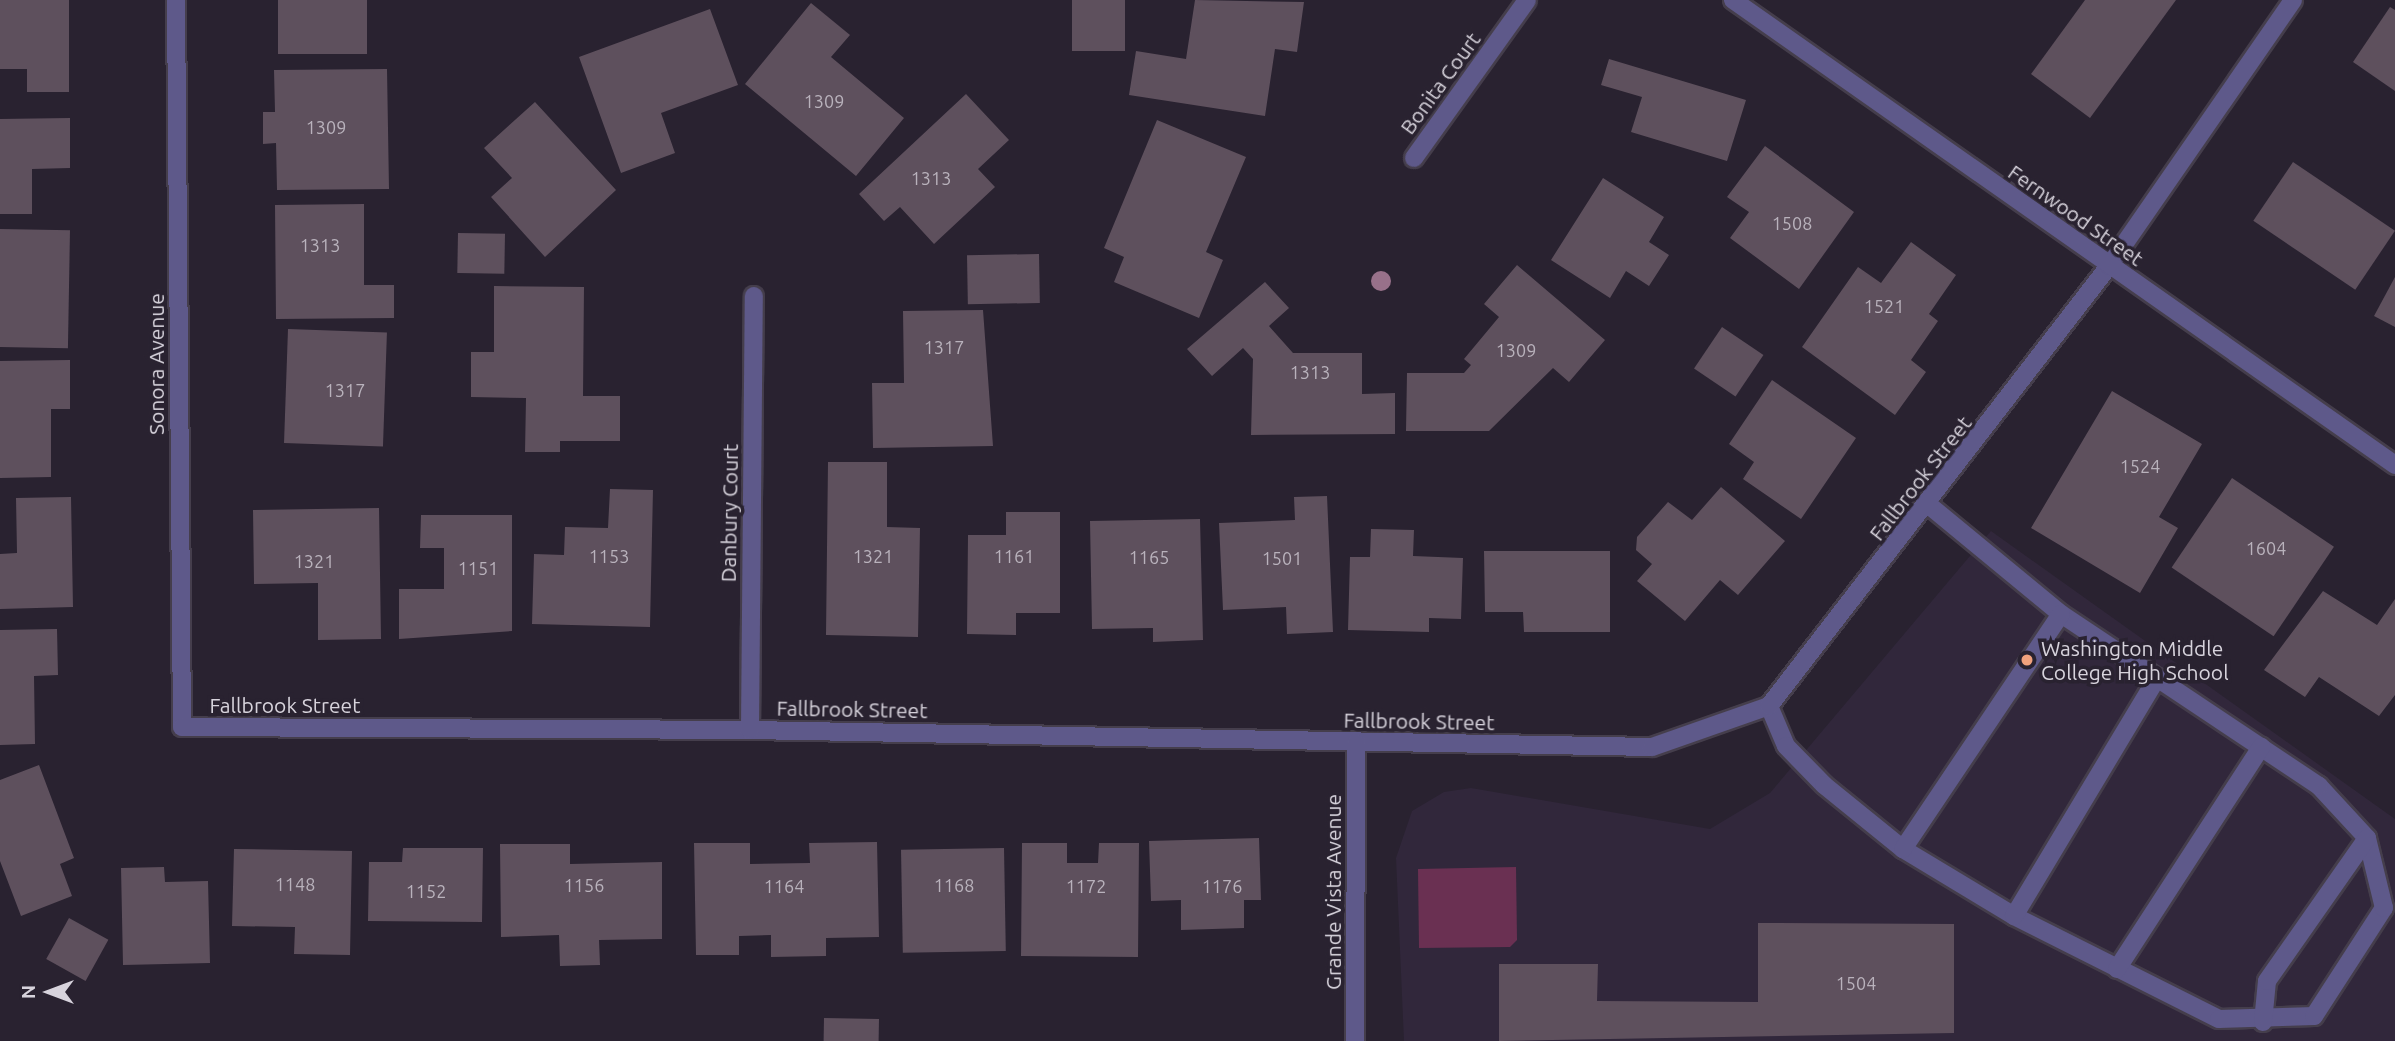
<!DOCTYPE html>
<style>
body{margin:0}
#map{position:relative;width:2395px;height:1041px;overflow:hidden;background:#292230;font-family:Ubuntu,sans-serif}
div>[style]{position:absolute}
.built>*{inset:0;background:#31273b}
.green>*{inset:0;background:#6a3052}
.building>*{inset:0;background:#5e505d;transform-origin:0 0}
.roads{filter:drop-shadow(2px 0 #453e4c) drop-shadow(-2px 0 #453e4c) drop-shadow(0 2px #453e4c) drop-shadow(0 -2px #453e4c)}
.service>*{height:18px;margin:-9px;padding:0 9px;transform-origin:9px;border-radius:9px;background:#5e598a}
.minor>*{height:18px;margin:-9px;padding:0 9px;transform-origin:9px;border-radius:9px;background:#5e598a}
.trees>*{width:20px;height:20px;margin:-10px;border-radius:50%;background:#98718a}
.dots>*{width:19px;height:19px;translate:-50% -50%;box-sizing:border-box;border:4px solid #292230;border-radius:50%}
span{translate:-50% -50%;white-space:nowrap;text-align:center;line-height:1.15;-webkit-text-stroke:7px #292230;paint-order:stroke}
.number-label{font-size:18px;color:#b9b2bc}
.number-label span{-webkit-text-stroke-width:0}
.street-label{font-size:21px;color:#d7d3dc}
.poi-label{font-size:21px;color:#d7d3dc}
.left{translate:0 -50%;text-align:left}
.north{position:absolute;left:14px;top:957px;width:70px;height:70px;-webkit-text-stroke:5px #292230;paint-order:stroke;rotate:270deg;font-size:19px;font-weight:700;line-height:28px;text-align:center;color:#d7d3dc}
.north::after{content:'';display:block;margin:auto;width:24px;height:32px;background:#d7d3dc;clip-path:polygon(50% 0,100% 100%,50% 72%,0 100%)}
</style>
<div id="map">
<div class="built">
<i style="clip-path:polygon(1991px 531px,2395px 819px,2395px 1041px,1404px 1041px,1396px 858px,1412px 811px,1444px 792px,1471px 788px,1710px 829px,1770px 793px)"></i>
</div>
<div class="green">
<i style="clip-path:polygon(1516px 867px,1517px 940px,1510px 947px,1419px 948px,1418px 869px)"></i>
</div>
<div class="building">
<i style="clip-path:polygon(0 0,69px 0,69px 92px,27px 92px,27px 69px,0 69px)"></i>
<i style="left:278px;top:0;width:89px;height:54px"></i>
<i style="left:1072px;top:0;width:53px;height:51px"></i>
<i style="clip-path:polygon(1195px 0,1304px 2px,1297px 52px,1275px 49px,1265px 116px,1129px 95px,1136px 51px,1186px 59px)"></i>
<i style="clip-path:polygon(2085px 0,2176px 0,2090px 118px,2031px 74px)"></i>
<i style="clip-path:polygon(811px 3px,850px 35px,831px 57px,904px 118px,856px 176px,745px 84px)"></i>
<i style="clip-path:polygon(2390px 7px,2395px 10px,2395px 91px,2353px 62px)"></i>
<i style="clip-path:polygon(710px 9px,738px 85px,661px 113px,675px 153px,621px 173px,579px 57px)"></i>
<i style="clip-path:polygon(1609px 59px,1746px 100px,1727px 161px,1631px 132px,1642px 97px,1601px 85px)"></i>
<i style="clip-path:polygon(387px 69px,389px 189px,277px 190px,276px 143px,263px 144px,263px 112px,275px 112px,274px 70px)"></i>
<i style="clip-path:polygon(966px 94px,1009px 140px,978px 169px,995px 187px,934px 244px,900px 207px,884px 221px,859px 194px)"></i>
<i style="clip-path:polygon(535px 102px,616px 190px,545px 257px,491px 197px,512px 178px,484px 148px)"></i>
<i style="clip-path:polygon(70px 118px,70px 168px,32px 169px,32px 214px,0 214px,0 119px)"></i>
<i style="clip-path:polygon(1157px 120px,1246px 157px,1206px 252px,1223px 260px,1199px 318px,1114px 282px,1124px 257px,1104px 248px)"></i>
<i style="clip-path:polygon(1765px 146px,1854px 212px,1799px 289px,1730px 238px,1749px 212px,1727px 197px)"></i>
<i style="left:2293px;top:162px;width:123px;height:71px;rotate:34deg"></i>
<i style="clip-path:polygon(1603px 178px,1664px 217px,1649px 242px,1669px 255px,1649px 286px,1626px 271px,1610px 298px,1551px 260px)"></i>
<i style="clip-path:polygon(364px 204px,364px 285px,394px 285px,394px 318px,276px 319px,275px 205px)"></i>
<i style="left:0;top:229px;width:70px;height:118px;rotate:1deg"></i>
<i style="left:458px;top:233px;width:47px;height:40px;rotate:1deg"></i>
<i style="clip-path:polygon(1911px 242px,1956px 275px,1929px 314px,1938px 321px,1911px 360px,1926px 372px,1895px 415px,1802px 347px,1858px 267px,1881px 283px)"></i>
<i style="left:1039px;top:254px;width:49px;height:72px;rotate:89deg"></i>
<i style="clip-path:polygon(1517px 265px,1605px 340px,1569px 382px,1553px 368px,1489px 431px,1406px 431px,1407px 373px,1464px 373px,1471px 365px,1464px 359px,1499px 317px,1484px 304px)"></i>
<i style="clip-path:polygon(2395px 277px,2395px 327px,2374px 316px)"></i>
<i style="clip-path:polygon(1265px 282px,1289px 308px,1269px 326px,1293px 353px,1362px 353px,1362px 394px,1395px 393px,1395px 434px,1251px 435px,1253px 359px,1243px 348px,1212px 376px,1187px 349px)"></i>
<i style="clip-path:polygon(494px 286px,584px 287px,583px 396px,620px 396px,620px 441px,560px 441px,560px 452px,525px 452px,526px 398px,471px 397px,471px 352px,494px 352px)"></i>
<i style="clip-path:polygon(983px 310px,993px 446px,873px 448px,872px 383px,904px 383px,903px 311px)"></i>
<i style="left:1722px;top:327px;width:50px;height:50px;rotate:34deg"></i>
<i style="left:288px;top:329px;width:99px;height:114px;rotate:2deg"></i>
<i style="clip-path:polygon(70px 360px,70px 409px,51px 409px,51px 477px,0 478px,0 361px)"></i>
<i style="clip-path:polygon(1772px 380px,1856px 438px,1801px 519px,1743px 479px,1754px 462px,1729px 444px)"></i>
<i style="clip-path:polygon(2112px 391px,2202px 444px,2159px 517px,2178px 528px,2140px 593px,2031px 528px)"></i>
<i style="clip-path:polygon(828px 462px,887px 462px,887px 527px,920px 528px,918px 637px,826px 635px)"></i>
<i style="left:2232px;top:478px;width:123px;height:108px;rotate:34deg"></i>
<i style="clip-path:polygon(1721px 487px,1785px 541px,1738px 595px,1720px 580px,1685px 621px,1637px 581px,1652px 564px,1636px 550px,1637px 537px,1668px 502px,1692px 520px)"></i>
<i style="clip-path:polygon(610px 489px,653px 490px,650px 627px,532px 624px,534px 554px,564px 555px,565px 527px,608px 528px)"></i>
<i style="clip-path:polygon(1327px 496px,1333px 632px,1287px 634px,1286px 607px,1223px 610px,1219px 523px,1295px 520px,1294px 497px)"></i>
<i style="clip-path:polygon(71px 497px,73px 607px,0 609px,0 554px,17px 553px,16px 498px)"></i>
<i style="clip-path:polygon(379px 508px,381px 639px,318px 640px,318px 583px,254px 584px,253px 510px)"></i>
<i style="clip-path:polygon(1006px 512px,1060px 512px,1060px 613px,1016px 613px,1016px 635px,967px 634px,968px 535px,1006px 535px)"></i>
<i style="clip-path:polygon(421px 515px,512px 515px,512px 631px,399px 639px,399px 589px,444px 589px,444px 548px,420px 548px)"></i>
<i style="clip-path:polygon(1200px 519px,1203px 640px,1153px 642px,1153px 628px,1092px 629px,1090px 521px)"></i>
<i style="clip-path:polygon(1371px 529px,1414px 530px,1413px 556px,1463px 558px,1461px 619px,1429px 618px,1429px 632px,1348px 630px,1350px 557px,1370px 557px)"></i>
<i style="clip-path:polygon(1484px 551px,1610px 551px,1610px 632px,1524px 632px,1523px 612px,1485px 612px)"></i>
<i style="clip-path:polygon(2323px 591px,2377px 625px,2395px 599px,2395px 695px,2379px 716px,2319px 677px,2305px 697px,2264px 670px)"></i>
<i style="clip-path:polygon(57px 629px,58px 675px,34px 676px,35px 744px,0 745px,0 630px)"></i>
<i style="clip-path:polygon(39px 765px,74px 858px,60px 864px,72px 896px,21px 916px,0 861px,0 780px)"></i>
<i style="clip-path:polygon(1259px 838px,1261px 900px,1244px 900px,1244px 928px,1181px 930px,1181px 900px,1151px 901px,1149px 841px)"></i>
<i style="clip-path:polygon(877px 842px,879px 937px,826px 938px,826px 956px,771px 957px,771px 935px,739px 936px,739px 955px,696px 955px,694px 843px,750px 843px,750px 864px,810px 863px,809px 843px)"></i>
<i style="clip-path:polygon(1022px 843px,1067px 843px,1067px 863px,1098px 863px,1099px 843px,1139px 843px,1138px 957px,1021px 956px)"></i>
<i style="clip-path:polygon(500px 844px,570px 844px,570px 864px,662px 862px,662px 939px,599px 940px,600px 965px,560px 966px,559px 935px,501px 937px)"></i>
<i style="clip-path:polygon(403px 848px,483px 848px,482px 922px,368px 921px,369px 862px,402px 862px)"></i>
<i style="left:1004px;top:848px;width:103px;height:103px;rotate:89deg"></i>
<i style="clip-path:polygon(234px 849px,352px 851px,350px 955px,294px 954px,295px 927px,232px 926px)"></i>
<i style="clip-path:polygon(164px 867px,165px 882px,208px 881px,210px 963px,123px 965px,121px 868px)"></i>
<i style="left:69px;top:918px;width:45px;height:47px;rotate:29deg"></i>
<i style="clip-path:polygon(1758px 923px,1954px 924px,1954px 1033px,1499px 1041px,1499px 964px,1598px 964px,1597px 1001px,1758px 1002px)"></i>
<i style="left:824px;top:1018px;width:55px;height:23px;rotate:1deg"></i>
</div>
<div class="roads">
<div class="service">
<i style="left:1769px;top:706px;width:43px;rotate:67deg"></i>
<i style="left:1786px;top:746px;width:54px;rotate:45.7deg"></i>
<i style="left:1824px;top:785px;width:102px;rotate:39deg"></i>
<i style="left:1903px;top:849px;width:130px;rotate:31.1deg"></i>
<i style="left:2014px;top:916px;width:229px;rotate:26.7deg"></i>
<i style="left:2219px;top:1019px;width:95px;rotate:-1.8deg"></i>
<i style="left:2314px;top:1016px;width:129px;rotate:-57.1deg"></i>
<i style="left:2384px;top:908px;width:72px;rotate:-103.7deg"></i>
<i style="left:2367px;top:838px;width:71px;rotate:-132.7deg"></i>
<i style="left:2319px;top:786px;width:310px;rotate:-146.3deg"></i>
<i style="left:2061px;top:614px;width:171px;rotate:-140.5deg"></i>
<i style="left:1903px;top:849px;width:283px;rotate:-56.1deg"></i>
<i style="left:2014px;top:916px;width:278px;rotate:-59deg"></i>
<i style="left:2117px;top:969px;width:265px;rotate:-57deg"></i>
<i style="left:2263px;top:1022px;width:41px;rotate:-84.4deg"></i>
<i style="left:2267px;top:981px;width:174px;rotate:-55deg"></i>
</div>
<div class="minor">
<i style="left:176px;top:0;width:727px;rotate:89.53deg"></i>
<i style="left:182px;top:727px;width:568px;rotate:0.3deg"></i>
<i style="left:750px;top:730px;width:902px;rotate:1.08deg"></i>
<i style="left:1652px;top:747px;width:124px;rotate:-19.3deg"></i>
<i style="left:1769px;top:706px;width:556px;rotate:-52.31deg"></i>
<i style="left:2109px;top:266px;width:323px;rotate:-55.3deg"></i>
<i style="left:1733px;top:0;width:809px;rotate:35.08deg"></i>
<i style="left:1414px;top:158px;width:194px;rotate:-54.4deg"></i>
<i style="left:750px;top:730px;width:434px;rotate:-89.5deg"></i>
<i style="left:1355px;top:1041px;width:298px;rotate:-89.8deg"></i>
</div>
</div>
<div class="trees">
<i style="left:1381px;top:281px"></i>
</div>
<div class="dots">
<i style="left:2027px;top:660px;background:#f1a17d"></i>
</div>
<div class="number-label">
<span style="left:824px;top:101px">1309</span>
<span style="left:326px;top:127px">1309</span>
<span style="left:931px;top:178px">1313</span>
<span style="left:1792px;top:223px">1508</span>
<span style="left:320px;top:245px">1313</span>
<span style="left:1884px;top:306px">1521</span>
<span style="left:944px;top:347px">1317</span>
<span style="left:1516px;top:350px">1309</span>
<span style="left:1310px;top:372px">1313</span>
<span style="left:345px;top:390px">1317</span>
<span style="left:2140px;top:466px">1524</span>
<span style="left:2266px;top:548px">1604</span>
<span style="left:609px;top:556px">1153</span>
<span style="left:873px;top:556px">1321</span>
<span style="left:1014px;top:556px">1161</span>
<span style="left:1149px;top:557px">1165</span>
<span style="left:1282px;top:558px">1501</span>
<span style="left:314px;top:561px">1321</span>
<span style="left:478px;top:568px">1151</span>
<span style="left:295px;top:884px">1148</span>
<span style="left:584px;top:885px">1156</span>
<span style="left:954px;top:885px">1168</span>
<span style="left:784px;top:886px">1164</span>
<span style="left:1086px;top:886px">1172</span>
<span style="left:1222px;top:886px">1176</span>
<span style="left:426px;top:891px">1152</span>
<span style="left:1856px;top:983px">1504</span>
</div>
<div class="street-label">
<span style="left:1440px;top:83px;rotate:-54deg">Bonita Court</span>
<span style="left:2076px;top:215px;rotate:35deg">Fernwood Street</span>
<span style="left:156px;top:364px;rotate:-90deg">Sonora Avenue</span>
<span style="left:1920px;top:478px;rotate:-52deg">Fallbrook Street</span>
<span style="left:729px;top:513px;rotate:-89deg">Danbury Court</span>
<span style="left:285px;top:705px">Fallbrook Street</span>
<span style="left:852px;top:709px;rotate:1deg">Fallbrook Street</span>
<span style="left:1419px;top:721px;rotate:1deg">Fallbrook Street</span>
<span style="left:1333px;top:892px;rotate:-90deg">Grande Vista Avenue</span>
</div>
<div class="poi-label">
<span class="left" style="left:2041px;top:660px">Washington Middle<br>College High School</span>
</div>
<div class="north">N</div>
</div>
